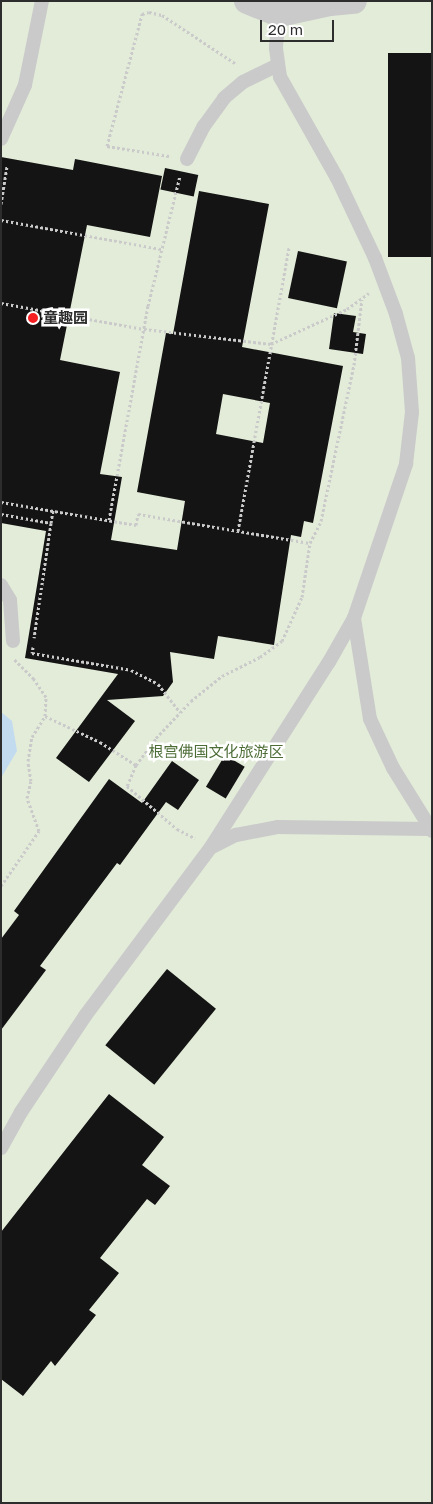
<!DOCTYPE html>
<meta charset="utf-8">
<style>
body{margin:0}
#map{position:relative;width:433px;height:1504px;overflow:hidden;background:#fff;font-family:"Golos Text","Noto Sans SC",sans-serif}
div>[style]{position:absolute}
.green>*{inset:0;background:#e2ecd9;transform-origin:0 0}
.water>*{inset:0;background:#c3dbee}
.building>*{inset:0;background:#141414;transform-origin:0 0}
.path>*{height:3px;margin-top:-1.5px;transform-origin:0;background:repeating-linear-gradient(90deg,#cacaca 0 2.5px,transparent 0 5px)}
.service>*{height:14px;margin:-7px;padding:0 7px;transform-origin:7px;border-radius:7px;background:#cacaca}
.minor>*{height:26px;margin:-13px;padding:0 13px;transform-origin:13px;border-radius:13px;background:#cacaca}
.dots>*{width:14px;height:14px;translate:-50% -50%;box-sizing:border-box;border:2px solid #fff;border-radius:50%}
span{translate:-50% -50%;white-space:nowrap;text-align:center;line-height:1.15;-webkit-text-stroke:5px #fff;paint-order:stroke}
.poi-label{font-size:15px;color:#2d2d2d;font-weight:700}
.left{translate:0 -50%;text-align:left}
.park-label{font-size:15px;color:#4d6d37}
.frame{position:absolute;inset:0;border:2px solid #2d2d2d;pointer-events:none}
.scale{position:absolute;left:260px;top:20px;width:74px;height:22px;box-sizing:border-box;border:2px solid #2d2d2d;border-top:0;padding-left:6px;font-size:15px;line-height:18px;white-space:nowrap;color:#2d2d2d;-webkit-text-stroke:4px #fff;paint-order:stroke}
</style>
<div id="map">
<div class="green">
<i style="left:1px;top:1px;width:431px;height:1502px"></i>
</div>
<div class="water">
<i style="clip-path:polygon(1px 712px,12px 721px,17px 751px,1px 778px)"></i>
</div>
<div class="building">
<i style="left:388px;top:53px;width:44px;height:204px"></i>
<i style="clip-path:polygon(evenodd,1px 157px,73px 170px,75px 159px,162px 176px,150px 237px,87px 225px,60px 360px,120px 372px,100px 474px,122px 477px,111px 540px,177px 550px,185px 501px,137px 492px,166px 333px,173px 334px,199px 191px,269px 204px,242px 347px,343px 366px,313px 523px,304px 521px,301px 537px,291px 535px,274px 645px,218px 636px,214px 659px,170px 652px,173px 682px,163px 696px,107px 700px,135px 721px,89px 782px,56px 758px,118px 674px,25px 658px,46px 531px,1px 523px,1px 157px,223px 394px,270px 403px,263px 443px,216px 434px,223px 394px)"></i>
<i style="left:165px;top:168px;width:34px;height:22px;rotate:12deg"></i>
<i style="left:298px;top:251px;width:50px;height:48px;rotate:12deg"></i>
<i style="clip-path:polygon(334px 313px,356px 316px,353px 332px,366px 334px,363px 354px,329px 349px)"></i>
<i style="left:225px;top:755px;width:23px;height:37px;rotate:31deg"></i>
<i style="clip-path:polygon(172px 761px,199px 780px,178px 810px,166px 802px,120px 865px,117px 863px,40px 966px,46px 970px,1px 1030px,1px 939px,19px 915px,14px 911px,109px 779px,142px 803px)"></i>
<i style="left:167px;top:969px;width:63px;height:98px;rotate:39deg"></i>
<i style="clip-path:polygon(109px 1094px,164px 1137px,142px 1165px,170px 1186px,155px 1205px,147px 1199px,100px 1258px,119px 1273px,89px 1310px,96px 1315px,55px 1366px,51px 1361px,23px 1396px,1px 1379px,1px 1232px)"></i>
</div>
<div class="path">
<i style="left:169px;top:156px;width:63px;rotate:-170.8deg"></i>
<i style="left:107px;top:146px;width:137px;rotate:-75.1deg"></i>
<i style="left:142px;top:14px;width:7px;rotate:-16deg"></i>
<i style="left:149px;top:12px;width:13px;rotate:13deg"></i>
<i style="left:162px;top:15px;width:89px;rotate:33.5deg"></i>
<i style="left:1px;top:204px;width:39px;rotate:-81deg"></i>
<i style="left:1px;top:220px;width:163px;rotate:10.3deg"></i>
<i style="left:1px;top:303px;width:145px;rotate:10.3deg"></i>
<i style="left:144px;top:329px;width:128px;rotate:6.7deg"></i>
<i style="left:271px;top:344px;width:84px;rotate:-24.7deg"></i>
<i style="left:347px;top:309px;width:27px;rotate:-36deg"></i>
<i style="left:1px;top:502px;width:137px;rotate:9.7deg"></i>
<i style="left:136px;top:525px;width:11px;rotate:-80deg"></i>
<i style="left:138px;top:514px;width:174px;rotate:9.6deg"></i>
<i style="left:1px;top:514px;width:51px;rotate:10.2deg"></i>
<i style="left:51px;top:523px;width:116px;rotate:98.4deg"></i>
<i style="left:109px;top:520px;width:218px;rotate:-79.7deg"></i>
<i style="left:148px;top:306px;width:134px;rotate:-76.2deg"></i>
<i style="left:51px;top:523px;width:13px;rotate:-81deg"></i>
<i style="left:238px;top:531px;width:289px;rotate:-79.8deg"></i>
<i style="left:33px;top:647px;width:6px;rotate:99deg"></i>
<i style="left:32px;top:653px;width:100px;rotate:9.7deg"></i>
<i style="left:131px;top:670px;width:30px;rotate:27deg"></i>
<i style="left:158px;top:684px;width:36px;rotate:52deg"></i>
<i style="left:45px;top:716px;width:61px;rotate:25.3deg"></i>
<i style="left:100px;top:742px;width:43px;rotate:32.6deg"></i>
<i style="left:136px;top:765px;width:23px;rotate:113deg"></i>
<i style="left:127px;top:786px;width:66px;rotate:40.7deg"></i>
<i style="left:177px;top:829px;width:20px;rotate:27deg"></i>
<i style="left:136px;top:765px;width:34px;rotate:-53deg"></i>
<i style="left:156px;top:738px;width:51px;rotate:-46.6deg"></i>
<i style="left:191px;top:701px;width:40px;rotate:-39deg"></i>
<i style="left:222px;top:676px;width:42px;rotate:-26.6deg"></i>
<i style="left:260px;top:657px;width:27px;rotate:-36deg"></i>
<i style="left:282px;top:641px;width:48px;rotate:-65.6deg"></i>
<i style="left:302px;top:597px;width:55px;rotate:-81.6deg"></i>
<i style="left:310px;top:543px;width:25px;rotate:-63deg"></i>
<i style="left:321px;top:521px;width:159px;rotate:-78.1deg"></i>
<i style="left:354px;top:365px;width:66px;rotate:-83.1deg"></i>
<i style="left:1px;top:886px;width:67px;rotate:-55.4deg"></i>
<i style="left:39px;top:831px;width:35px;rotate:-110deg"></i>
<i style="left:27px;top:798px;width:17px;rotate:-77deg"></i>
<i style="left:31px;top:781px;width:20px;rotate:-99deg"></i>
<i style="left:28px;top:761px;width:24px;rotate:-81deg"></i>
<i style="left:32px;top:737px;width:25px;rotate:-58deg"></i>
<i style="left:45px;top:716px;width:19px;rotate:-87deg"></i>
<i style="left:46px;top:697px;width:22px;rotate:-124deg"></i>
<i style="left:34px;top:679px;width:28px;rotate:-135deg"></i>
</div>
<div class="service">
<i style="left:1px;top:139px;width:59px;rotate:-66deg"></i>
<i style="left:25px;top:85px;width:86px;rotate:-78.6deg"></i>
<i style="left:187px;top:159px;width:37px;rotate:-63deg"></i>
<i style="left:204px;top:126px;width:34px;rotate:-54deg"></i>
<i style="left:224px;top:98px;width:25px;rotate:-40deg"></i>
<i style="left:243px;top:82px;width:37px;rotate:-26deg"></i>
<i style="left:1px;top:585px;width:17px;rotate:59deg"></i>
<i style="left:10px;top:600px;width:41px;rotate:85.8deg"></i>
<i style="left:354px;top:618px;width:102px;rotate:81deg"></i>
<i style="left:370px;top:719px;width:54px;rotate:64.9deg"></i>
<i style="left:393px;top:768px;width:74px;rotate:58.2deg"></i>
<i style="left:212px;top:847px;width:27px;rotate:-27deg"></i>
<i style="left:236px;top:835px;width:43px;rotate:-10.8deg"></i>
<i style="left:278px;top:827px;width:151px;rotate:0.8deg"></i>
<i style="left:1px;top:1148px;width:41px;rotate:-60.9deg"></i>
<i style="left:21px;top:1112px;width:115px;rotate:-56.3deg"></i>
<i style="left:85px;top:1016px;width:211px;rotate:-53.3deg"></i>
<i style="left:211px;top:847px;width:219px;rotate:-57.5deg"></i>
<i style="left:329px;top:662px;width:51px;rotate:-60.4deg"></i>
<i style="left:354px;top:618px;width:163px;rotate:-71.3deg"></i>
<i style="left:406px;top:464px;width:52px;rotate:-83.4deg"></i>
<i style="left:412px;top:412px;width:54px;rotate:-94.2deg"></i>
<i style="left:408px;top:358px;width:46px;rotate:-105.3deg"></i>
<i style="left:396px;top:314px;width:60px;rotate:-110.6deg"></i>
<i style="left:375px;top:258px;width:89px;rotate:-115.4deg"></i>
<i style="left:337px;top:178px;width:116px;rotate:-119.4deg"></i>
<i style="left:280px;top:77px;width:30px;rotate:-98deg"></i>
<i style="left:276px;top:47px;width:33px;rotate:-85deg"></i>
</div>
<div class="minor">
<i style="left:247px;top:1px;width:35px;rotate:22deg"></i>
<i style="left:279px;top:14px;width:52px;rotate:-12.2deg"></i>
<i style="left:330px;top:3px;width:24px;rotate:-5deg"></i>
</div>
<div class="dots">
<i style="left:33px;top:318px;background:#f51e22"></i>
</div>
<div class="poi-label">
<span class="left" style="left:43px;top:318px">童趣园</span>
</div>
<div class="park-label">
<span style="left:216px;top:752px">根宫佛国文化旅游区</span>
</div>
<div class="frame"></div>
<div class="scale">20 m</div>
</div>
